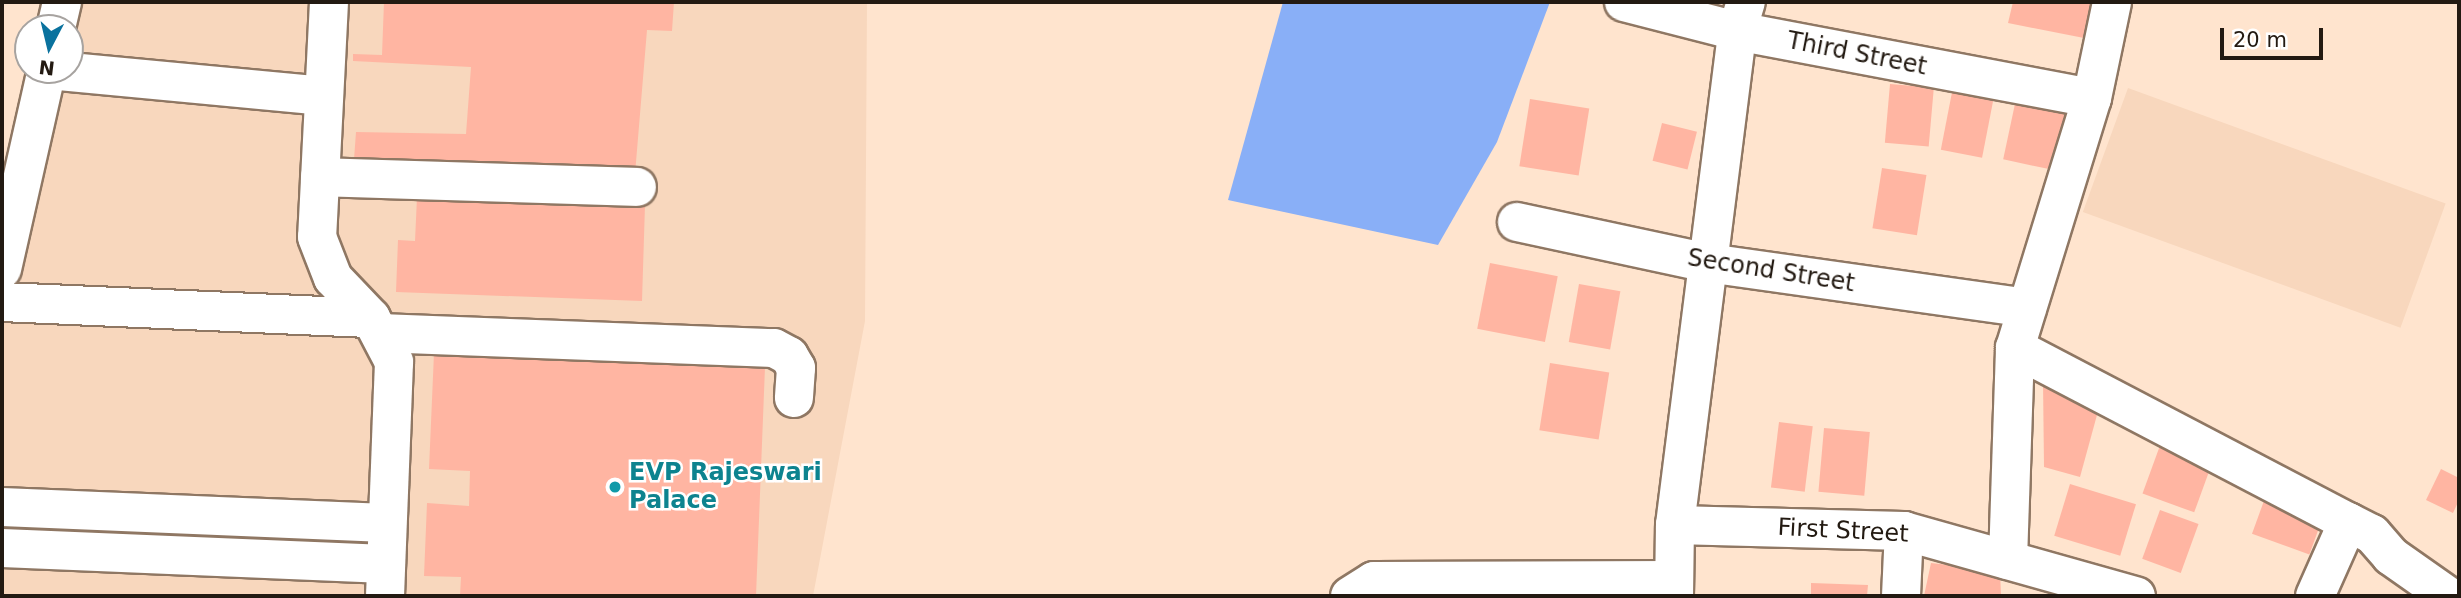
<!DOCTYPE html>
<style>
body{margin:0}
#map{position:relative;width:2461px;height:598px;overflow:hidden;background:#ffe4ce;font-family:"DejaVu Sans",sans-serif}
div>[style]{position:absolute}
.built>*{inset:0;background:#f8d7bd;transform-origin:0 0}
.water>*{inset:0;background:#89aff7}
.building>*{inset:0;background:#ffb5a2;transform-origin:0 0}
.roads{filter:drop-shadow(2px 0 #8f7763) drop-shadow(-2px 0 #8f7763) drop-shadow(0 2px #8f7763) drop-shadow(0 -2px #8f7763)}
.minor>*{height:38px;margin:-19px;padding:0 19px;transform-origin:19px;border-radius:19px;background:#fff}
.dots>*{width:19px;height:19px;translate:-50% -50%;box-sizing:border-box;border:4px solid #fff;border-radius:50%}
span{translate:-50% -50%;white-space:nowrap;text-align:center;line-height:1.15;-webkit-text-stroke:5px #fff;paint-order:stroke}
.street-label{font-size:24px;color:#231a12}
.culture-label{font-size:24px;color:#0d838f;font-weight:700}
.left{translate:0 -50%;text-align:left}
.frame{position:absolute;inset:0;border:4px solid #231a12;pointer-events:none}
.north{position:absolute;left:14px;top:14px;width:70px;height:70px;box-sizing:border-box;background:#fff;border:2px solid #a7a3a0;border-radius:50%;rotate:187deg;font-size:19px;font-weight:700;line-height:28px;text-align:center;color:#231a12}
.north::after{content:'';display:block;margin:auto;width:24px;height:32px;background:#0a729e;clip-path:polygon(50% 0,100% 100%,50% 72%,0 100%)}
.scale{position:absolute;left:2220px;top:28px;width:103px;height:32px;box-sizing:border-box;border:4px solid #231a12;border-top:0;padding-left:9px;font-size:21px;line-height:24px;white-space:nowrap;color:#231a12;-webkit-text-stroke:5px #fff;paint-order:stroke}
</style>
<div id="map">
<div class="built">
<i style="clip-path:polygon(42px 2px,867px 2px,865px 321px,813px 596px,2px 596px,2px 176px,28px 61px,28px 70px,70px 70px,70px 28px,36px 28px)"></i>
<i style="left:2128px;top:88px;width:338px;height:132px;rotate:20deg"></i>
</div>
<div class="water">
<i style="clip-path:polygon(1283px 2px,1550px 2px,1497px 142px,1438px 245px,1228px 200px)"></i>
</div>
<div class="building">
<i style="clip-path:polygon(384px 2px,674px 2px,672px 31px,647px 30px,635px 174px,353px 173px,356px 132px,466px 134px,471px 67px,353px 61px,353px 54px,382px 55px)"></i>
<i style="clip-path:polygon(2013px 2px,2092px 2px,2084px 38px,2008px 23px)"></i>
<i style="left:1954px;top:82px;width:42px;height:69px;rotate:11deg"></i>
<i style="left:1890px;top:84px;width:44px;height:59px;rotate:5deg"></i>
<i style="left:2019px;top:85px;width:53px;height:76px;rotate:12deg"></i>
<i style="left:1530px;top:99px;width:60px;height:68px;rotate:9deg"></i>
<i style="left:1662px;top:123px;width:36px;height:39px;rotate:14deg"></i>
<i style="left:1882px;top:168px;width:45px;height:61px;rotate:9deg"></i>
<i style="clip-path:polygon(417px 197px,645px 205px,642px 301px,396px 292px,398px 240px,415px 241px)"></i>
<i style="left:1490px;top:263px;width:69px;height:67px;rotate:11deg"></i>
<i style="left:1579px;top:284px;width:42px;height:59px;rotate:10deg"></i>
<i style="clip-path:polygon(434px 353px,765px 367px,756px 596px,460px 596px,461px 577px,424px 576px,427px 503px,469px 506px,470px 471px,429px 469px)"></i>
<i style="left:1550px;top:363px;width:60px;height:68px;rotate:9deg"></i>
<i style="clip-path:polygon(2043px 381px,2100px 404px,2080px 477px,2044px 467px)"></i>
<i style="left:1779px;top:422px;width:34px;height:66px;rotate:7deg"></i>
<i style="left:1824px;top:428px;width:46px;height:64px;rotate:5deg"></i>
<i style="left:2162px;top:440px;width:55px;height:57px;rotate:20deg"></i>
<i style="clip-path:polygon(2441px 469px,2459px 478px,2459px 500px,2453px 513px,2426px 500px)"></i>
<i style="left:2070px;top:484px;width:69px;height:54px;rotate:17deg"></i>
<i style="left:2265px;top:498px;width:61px;height:38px;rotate:20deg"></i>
<i style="left:2160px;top:510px;width:41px;height:52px;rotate:20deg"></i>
<i style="clip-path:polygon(1931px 563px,2000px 571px,2001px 596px,1924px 596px)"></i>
<i style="clip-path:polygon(1811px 583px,1868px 585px,1867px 596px,1811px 596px)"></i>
</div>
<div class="roads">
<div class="minor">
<i style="left:329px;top:2px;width:235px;rotate:92.9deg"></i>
<i style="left:317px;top:237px;width:44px;rotate:68.7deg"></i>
<i style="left:333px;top:278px;width:55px;rotate:46.5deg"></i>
<i style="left:371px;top:318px;width:50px;rotate:62.4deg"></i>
<i style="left:394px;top:362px;width:234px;rotate:92.2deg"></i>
<i style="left:1624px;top:2px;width:117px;rotate:14.4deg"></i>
<i style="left:1737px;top:31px;width:361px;rotate:10.7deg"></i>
<i style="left:56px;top:28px;width:27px;rotate:-77deg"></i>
<i style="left:49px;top:70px;width:276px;rotate:5.4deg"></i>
<i style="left:320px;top:177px;width:317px;rotate:1.8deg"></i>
<i style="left:1517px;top:222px;width:195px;rotate:12.1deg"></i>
<i style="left:1708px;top:263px;width:322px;rotate:8deg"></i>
<i style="left:2px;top:269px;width:204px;rotate:-77.3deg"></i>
<i style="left:2px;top:302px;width:369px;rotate:2.5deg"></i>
<i style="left:380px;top:333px;width:394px;rotate:2.2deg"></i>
<i style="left:774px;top:348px;width:17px;rotate:28deg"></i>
<i style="left:789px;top:356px;width:14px;rotate:60deg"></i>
<i style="left:796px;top:368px;width:30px;rotate:94deg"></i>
<i style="left:2015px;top:348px;width:376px;rotate:27.6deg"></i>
<i style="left:2348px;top:522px;width:81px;rotate:114deg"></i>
<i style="left:2px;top:507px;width:384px;rotate:2.4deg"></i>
<i style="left:2348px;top:522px;width:27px;rotate:27deg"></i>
<i style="left:2372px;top:534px;width:29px;rotate:49deg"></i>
<i style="left:2391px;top:556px;width:70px;rotate:35.1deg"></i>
<i style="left:1675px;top:525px;width:229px;rotate:1.5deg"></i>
<i style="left:1904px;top:531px;width:241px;rotate:15.7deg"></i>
<i style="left:2px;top:548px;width:384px;rotate:2.4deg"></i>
<i style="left:2008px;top:560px;width:212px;rotate:-88.1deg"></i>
<i style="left:2015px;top:348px;width:262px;rotate:-72.9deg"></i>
<i style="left:2092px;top:98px;width:98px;rotate:-78.2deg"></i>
<i style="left:1350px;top:596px;width:28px;rotate:-32deg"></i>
<i style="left:1374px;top:581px;width:300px;rotate:-0.2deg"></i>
<i style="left:1674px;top:596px;width:71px;rotate:-89.2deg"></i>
<i style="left:1675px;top:525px;width:498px;rotate:-82.8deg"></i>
<i style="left:1737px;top:31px;width:30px;rotate:-73deg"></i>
<i style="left:1901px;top:596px;width:65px;rotate:-87.4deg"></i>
</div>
</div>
<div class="dots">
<i style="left:615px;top:487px;background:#0f9aa8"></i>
</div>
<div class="street-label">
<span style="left:1857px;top:54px;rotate:11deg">Third Street</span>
<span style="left:1771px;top:271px;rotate:9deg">Second Street</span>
<span style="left:1843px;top:531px;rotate:3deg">First Street</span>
</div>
<div class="culture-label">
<span class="left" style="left:629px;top:487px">EVP Rajeswari<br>Palace</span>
</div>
<div class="frame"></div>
<div class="north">N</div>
<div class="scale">20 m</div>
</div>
